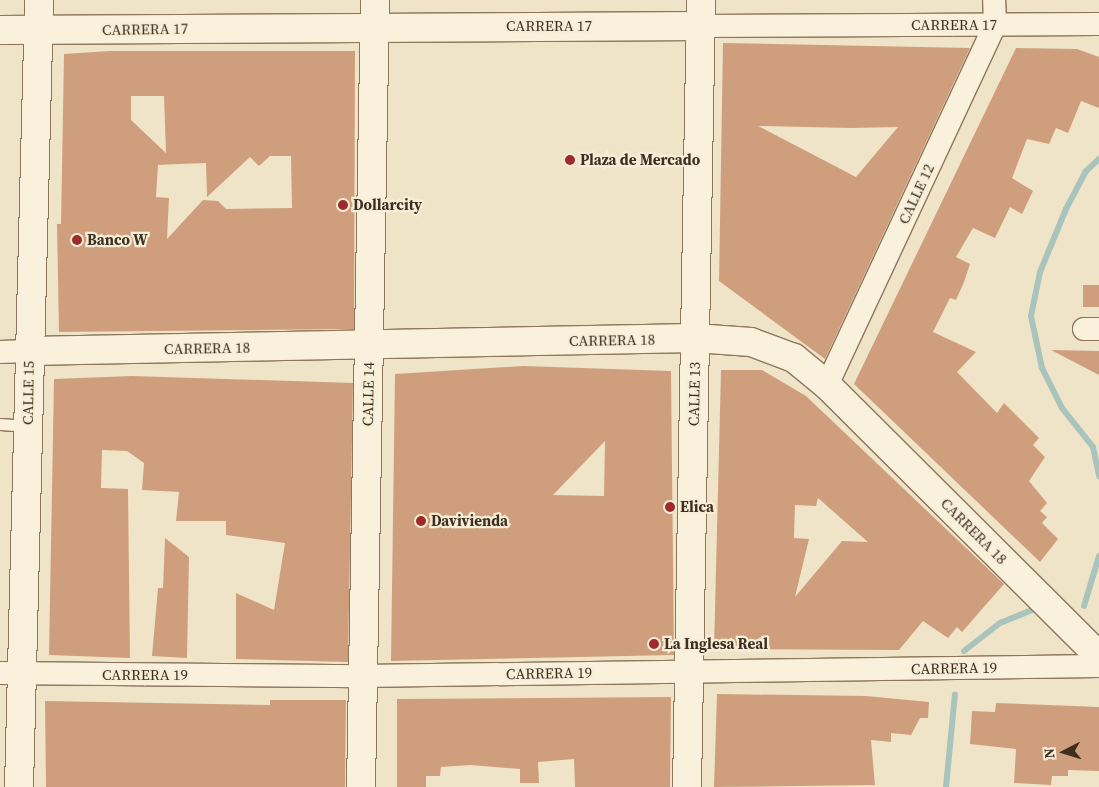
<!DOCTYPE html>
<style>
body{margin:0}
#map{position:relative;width:1099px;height:787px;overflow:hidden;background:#f0e4c8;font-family:"Source Serif 4",serif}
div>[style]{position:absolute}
.stream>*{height:6px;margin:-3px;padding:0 3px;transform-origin:3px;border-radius:3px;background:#a9c4bc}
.building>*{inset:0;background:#cf9f7d;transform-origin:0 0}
.roads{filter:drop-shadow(1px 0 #8d765c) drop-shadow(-1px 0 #8d765c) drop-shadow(0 1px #8d765c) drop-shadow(0 -1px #8d765c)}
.lane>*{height:11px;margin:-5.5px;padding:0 5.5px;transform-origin:5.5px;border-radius:5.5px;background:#faf1dc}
.street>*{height:22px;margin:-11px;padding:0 11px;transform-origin:11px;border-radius:11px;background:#faf1dc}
.secondary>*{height:28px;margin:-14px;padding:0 14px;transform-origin:14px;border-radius:14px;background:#faf1dc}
.dots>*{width:14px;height:14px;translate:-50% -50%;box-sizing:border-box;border:2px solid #f7eed8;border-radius:50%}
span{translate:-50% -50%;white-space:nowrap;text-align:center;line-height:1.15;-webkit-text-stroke:4.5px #f7eed8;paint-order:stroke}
.street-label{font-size:15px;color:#3d2e20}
.poi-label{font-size:15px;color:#3d2e20;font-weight:700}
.left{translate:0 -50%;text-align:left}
.north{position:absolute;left:1039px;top:727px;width:50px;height:50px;-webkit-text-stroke:4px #f7eed8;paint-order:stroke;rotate:265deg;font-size:14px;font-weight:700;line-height:20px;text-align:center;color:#3d2e20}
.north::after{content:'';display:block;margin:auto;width:18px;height:22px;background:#3d2e20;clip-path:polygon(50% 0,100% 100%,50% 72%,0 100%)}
</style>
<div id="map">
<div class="stream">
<i style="left:1099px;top:159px;width:18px;rotate:137deg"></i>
<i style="left:1086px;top:171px;width:43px;rotate:117.8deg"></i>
<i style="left:1066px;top:209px;width:68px;rotate:112.4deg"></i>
<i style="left:1040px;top:272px;width:45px;rotate:101.6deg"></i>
<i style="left:1031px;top:316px;width:53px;rotate:78.1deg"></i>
<i style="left:1042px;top:368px;width:45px;rotate:63.4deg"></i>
<i style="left:1062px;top:408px;width:50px;rotate:51.5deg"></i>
<i style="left:1093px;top:447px;width:30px;rotate:78deg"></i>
<i style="left:1084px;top:606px;width:52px;rotate:-73.3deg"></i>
<i style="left:964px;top:651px;width:46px;rotate:-37.9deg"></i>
<i style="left:1000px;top:623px;width:35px;rotate:-22deg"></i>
<i style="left:946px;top:787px;width:93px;rotate:-84.5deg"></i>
</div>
<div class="building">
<i style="clip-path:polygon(evenodd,723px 43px,970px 48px,825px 359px,719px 281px,723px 43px,758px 126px,851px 128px,898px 127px,856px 177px,758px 126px)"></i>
<i style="clip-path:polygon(1016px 48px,1077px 49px,1099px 57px,1099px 108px,1081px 101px,1068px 133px,1056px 128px,1049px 144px,1027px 139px,1012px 178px,1033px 191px,1022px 214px,1010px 207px,995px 238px,973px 228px,956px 257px,970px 264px,964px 282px,956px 300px,950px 298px,933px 332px,976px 352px,957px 372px,997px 413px,1004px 403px,1039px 438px,1033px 445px,1045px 457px,1029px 481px,1047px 503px,1040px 511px,1047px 517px,1042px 523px,1058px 539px,1040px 562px,854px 384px)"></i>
<i style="clip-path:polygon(evenodd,110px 51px,355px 51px,354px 329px,59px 332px,57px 224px,61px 224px,64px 54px,110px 51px,131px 96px,164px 96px,166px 153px,131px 120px,131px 96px,110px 51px,270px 156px,291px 156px,292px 208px,226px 209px,218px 201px,203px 200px,167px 239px,169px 198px,156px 197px,158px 165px,179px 164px,170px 157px,179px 164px,206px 163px,207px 197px,250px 157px,259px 166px,270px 156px)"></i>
<i style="left:1083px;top:285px;width:16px;height:22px"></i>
<i style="clip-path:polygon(1051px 350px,1099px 351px,1099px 375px)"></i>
<i style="clip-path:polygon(evenodd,523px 366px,671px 371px,674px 655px,391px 661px,395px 374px,523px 366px,605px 441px,604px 496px,553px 495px,605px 441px)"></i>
<i style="clip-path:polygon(evenodd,721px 370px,762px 370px,806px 396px,1004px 584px,962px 632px,957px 627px,948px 638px,923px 621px,899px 650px,714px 649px,721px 370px,818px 498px,868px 542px,842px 541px,795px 597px,809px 539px,794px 538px,795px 505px,816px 506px,818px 498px)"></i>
<i style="clip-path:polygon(132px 376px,353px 383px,348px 662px,236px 659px,236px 593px,274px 610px,285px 543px,226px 535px,226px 521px,176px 521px,179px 492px,142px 490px,144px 463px,127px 451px,102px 450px,101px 488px,128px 489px,130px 658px,49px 655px,54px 379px)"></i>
<i style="clip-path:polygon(165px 538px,189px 557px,187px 658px,152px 656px,158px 588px,163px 588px)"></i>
<i style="clip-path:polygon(717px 694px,866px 696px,929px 702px,928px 718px,920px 718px,911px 735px,891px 733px,891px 742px,871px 740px,875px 785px,714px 787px)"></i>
<i style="clip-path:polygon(671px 697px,670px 787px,575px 787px,574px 759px,538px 762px,539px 783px,520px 783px,520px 769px,470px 765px,441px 767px,440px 776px,426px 776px,426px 787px,397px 787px,397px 699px)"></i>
<i style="clip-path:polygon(270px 700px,346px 700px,345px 787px,46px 787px,45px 701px,270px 705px)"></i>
<i style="clip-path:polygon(996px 703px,1099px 707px,1099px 771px,1068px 770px,1068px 776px,1052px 776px,1051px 785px,1014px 783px,1016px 749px,970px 744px,972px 711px,995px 712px)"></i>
</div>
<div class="roads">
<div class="lane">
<i style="left:0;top:424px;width:27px;rotate:4deg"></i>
</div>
<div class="street">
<i style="left:701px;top:26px;width:398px;rotate:-0.3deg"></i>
<i style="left:1084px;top:329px;width:15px"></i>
<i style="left:0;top:352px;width:29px;rotate:-2deg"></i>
<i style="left:827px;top:385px;width:398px;rotate:-65deg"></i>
<i style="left:995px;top:24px;width:24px;rotate:-92deg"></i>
<i style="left:0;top:673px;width:362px;rotate:0.5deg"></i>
<i style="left:362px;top:676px;width:737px;rotate:-0.78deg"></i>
</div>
<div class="secondary">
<i style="left:0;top:30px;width:701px;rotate:-0.33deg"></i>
<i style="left:29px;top:351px;width:666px;rotate:-1.12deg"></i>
<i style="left:695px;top:338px;width:56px;rotate:4.1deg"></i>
<i style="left:751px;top:342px;width:46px;rotate:20.4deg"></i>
<i style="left:794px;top:358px;width:43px;rotate:39.3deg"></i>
<i style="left:827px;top:385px;width:384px;rotate:44.9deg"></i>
<i style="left:19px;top:787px;width:787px;rotate:-88.54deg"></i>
<i style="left:361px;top:787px;width:787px;rotate:-88.98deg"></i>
<i style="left:687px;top:787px;width:787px;rotate:-88.98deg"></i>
</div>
</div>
<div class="dots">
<i style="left:570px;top:160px;background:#9e2a2b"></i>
<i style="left:343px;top:205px;background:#9e2a2b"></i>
<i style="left:77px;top:240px;background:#9e2a2b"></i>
<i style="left:670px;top:507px;background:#9e2a2b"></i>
<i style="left:421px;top:521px;background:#9e2a2b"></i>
<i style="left:654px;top:644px;background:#9e2a2b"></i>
</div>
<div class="street-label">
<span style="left:954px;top:25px">CARRERA 17</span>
<span style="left:549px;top:26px">CARRERA 17</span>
<span style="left:145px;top:29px;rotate:-1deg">CARRERA 17</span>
<span style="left:916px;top:194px;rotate:-65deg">CALLE 12</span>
<span style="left:612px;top:340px;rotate:-1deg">CARRERA 18</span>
<span style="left:207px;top:348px;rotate:-1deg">CARRERA 18</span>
<span style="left:28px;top:393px;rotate:-89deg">CALLE 15</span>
<span style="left:368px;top:394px;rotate:-89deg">CALLE 14</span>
<span style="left:694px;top:394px;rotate:-89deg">CALLE 13</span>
<span style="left:974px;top:531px;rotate:45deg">CARRERA 18</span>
<span style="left:954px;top:668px;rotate:-1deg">CARRERA 19</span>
<span style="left:549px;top:673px;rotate:-1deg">CARRERA 19</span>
<span style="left:145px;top:675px">CARRERA 19</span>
</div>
<div class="poi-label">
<span class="left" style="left:580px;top:160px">Plaza de Mercado</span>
<span class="left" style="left:353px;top:205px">Dollarcity</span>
<span class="left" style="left:87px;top:240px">Banco W</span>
<span class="left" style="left:680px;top:507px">Elica</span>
<span class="left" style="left:431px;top:521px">Davivienda</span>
<span class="left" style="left:664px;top:644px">La Inglesa Real</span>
</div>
<div class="north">N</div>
</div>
